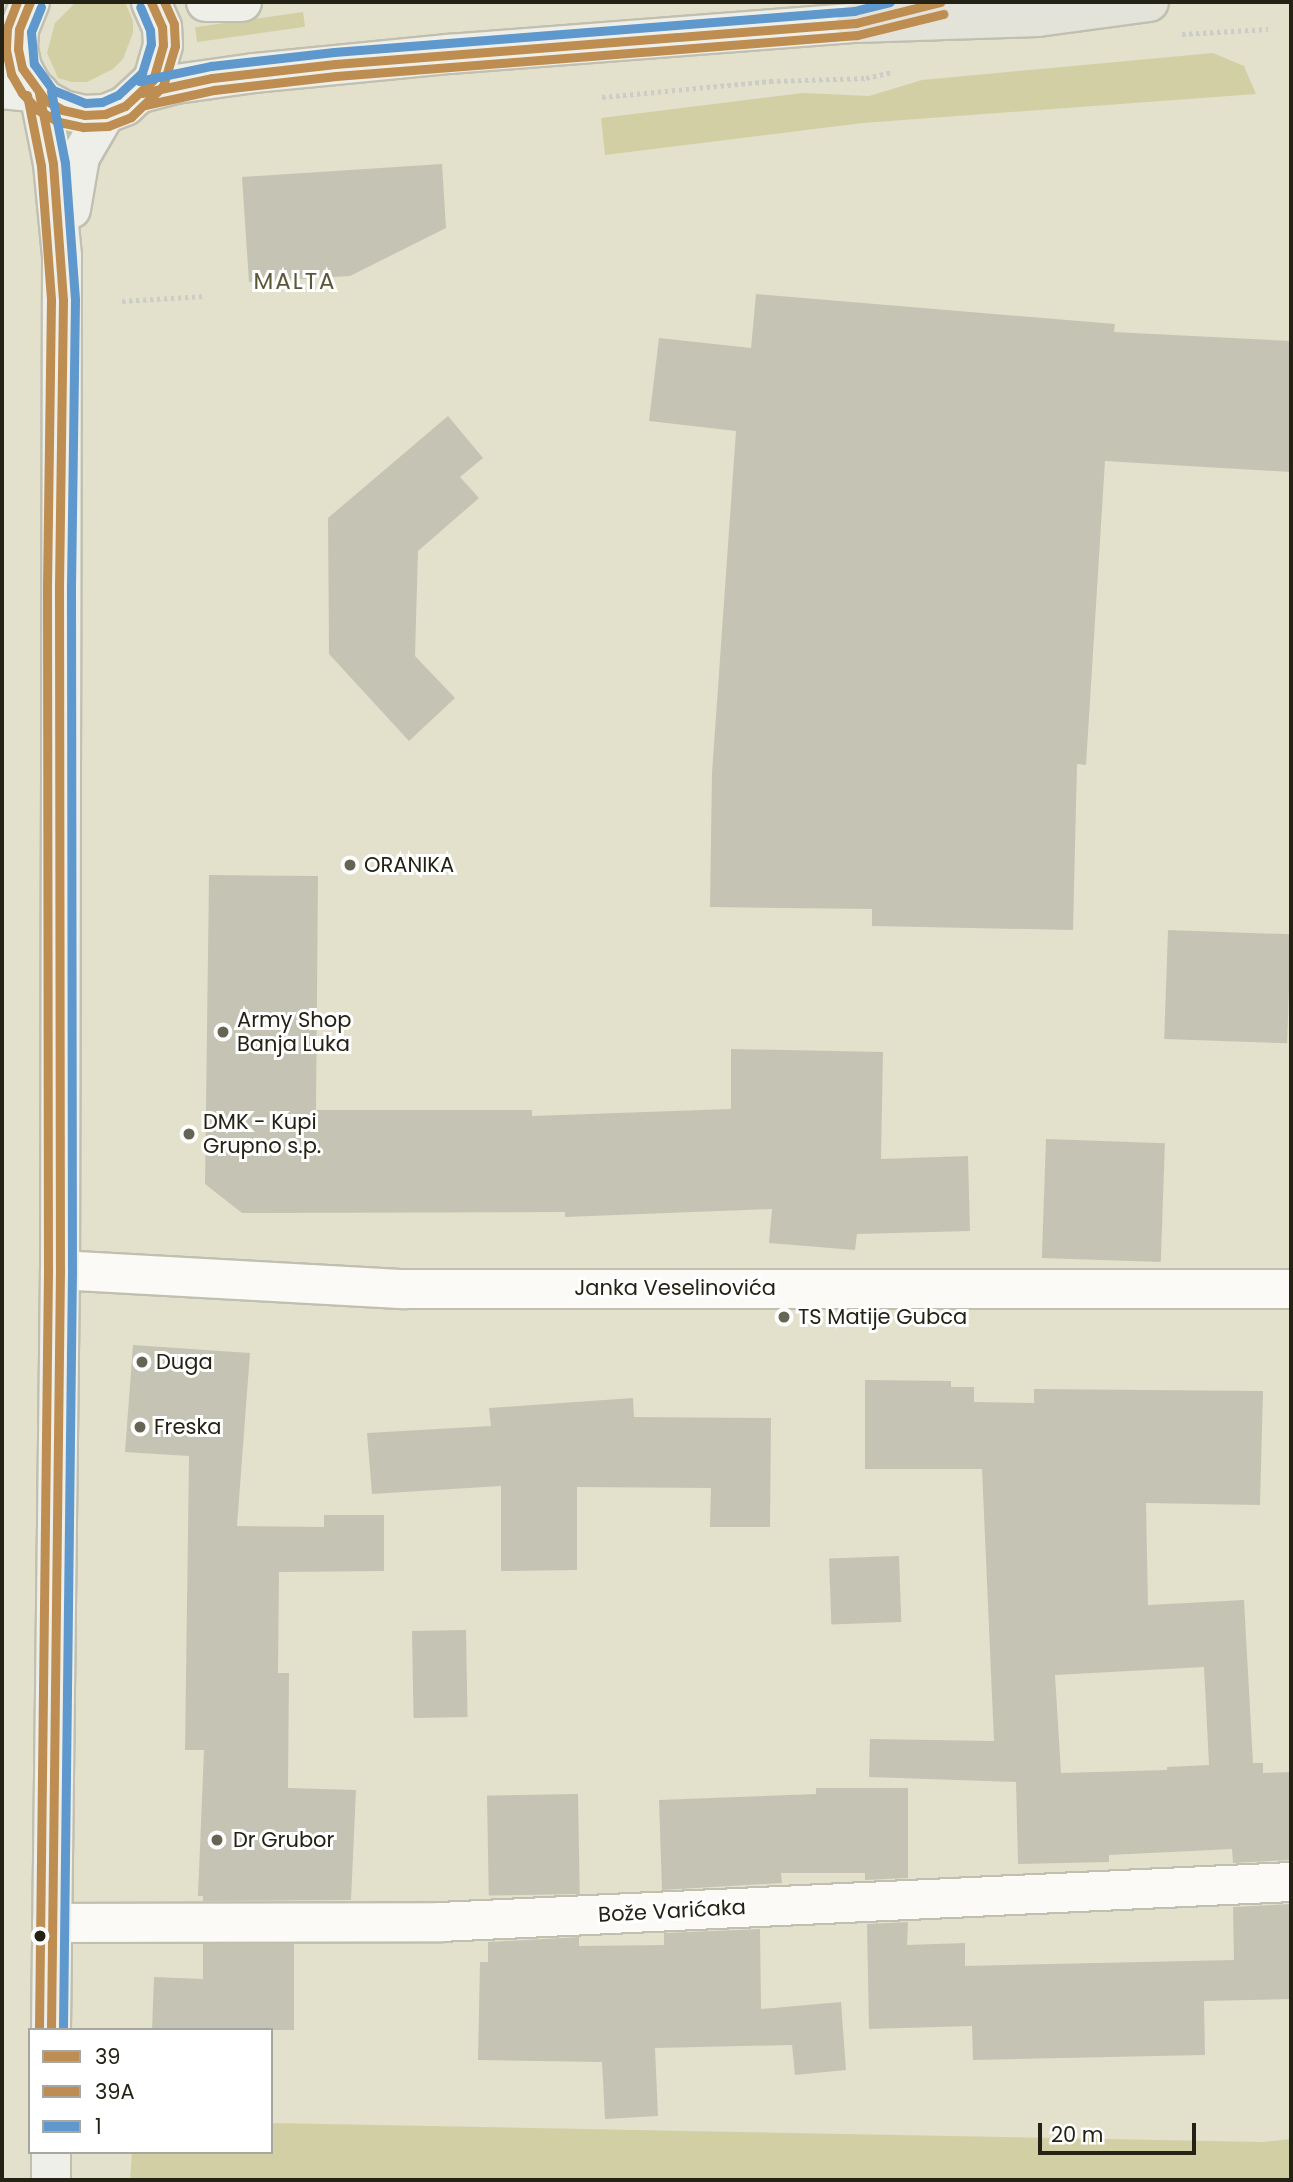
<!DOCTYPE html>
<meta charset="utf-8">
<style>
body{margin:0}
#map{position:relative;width:1293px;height:2182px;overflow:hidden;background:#e3e1cc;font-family:Poppins,sans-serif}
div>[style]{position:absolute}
.green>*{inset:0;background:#d3cfa4;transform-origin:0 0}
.building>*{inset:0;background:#c5c4b4;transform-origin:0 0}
.path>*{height:4.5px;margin-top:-2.25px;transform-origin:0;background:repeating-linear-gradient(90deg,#cdcdc7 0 3.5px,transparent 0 7px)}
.roads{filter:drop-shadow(2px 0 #c1c0b0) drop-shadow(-2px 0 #c1c0b0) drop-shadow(0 2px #c1c0b0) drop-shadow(0 -2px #c1c0b0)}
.minor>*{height:38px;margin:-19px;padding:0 19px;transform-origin:19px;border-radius:19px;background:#fbfaf7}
.secondary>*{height:38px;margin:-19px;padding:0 19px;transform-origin:19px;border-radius:19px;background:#efefe9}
.primary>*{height:38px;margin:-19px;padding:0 19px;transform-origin:19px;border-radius:19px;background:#e4e3d9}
.bus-1>*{height:9px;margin:-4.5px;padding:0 4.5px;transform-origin:4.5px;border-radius:4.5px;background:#bd8d52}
.bus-2>*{height:9px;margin:-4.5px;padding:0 4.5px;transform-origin:4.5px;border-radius:4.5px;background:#bd8d52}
.bus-3>*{height:9px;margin:-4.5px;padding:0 4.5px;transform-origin:4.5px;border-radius:4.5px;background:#5e98cc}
.dots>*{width:19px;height:19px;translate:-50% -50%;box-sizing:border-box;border:4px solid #fff;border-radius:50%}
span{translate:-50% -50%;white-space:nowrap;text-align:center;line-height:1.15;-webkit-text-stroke:6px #fff;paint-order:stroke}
.poi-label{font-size:21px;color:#232214}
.left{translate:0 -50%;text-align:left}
.street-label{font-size:21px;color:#232214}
.neighbourhood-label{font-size:23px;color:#5b5837;letter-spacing:2px}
.frame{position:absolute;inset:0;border:4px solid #232214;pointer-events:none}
.legend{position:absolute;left:28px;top:2028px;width:245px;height:126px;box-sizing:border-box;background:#fff;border:2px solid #a7a7a1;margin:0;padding:9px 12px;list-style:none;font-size:21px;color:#232214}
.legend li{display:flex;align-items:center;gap:14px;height:35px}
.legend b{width:35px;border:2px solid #a7a7a1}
.scale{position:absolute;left:1038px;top:2123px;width:158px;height:32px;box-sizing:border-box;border:4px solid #232214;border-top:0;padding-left:9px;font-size:21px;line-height:24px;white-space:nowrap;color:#232214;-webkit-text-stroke:5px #fff;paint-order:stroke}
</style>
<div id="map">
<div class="green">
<i style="clip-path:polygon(76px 2px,125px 2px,133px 21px,133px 33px,123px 59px,113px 69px,87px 82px,72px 82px,58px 78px,47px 53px,55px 23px)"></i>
<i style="left:303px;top:12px;width:15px;height:109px;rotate:82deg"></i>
<i style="clip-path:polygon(1213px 53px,1244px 66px,1256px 94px,863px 123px,605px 155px,601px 118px,803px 93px,869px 96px,922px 80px)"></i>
<i style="clip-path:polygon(271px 2123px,1263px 2142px,1291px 2139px,1291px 2180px,130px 2180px,132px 2152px,271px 2152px)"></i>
</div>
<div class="building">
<i style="clip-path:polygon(442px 164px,446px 228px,350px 276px,249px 282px,242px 177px)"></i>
<i style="clip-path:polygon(756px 294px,1115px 324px,1114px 332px,1291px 341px,1291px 472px,1105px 461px,1086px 765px,1077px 764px,1073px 930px,872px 926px,872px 909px,710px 907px,712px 773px,736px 431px,649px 421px,659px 338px,751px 348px)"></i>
<i style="clip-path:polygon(448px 416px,483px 458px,460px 477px,479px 498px,418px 551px,415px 656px,455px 698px,409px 741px,329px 654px,328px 518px)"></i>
<i style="clip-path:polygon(209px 875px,318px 876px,316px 1110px,532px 1110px,532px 1116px,731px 1109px,731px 1049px,883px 1052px,881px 1159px,968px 1156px,970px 1231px,857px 1234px,855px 1250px,769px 1243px,772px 1209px,565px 1217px,565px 1212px,242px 1213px,205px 1184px)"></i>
<i style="left:1168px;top:930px;width:123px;height:109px;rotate:2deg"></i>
<i style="left:1046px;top:1139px;width:119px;height:119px;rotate:2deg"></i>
<i style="clip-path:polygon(133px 1345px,250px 1353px,237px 1526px,324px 1527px,324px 1515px,384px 1515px,384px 1571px,279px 1572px,278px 1673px,289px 1673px,288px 1788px,356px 1790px,351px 1900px,203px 1901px,203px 1896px,198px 1896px,204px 1750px,185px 1750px,189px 1456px,125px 1452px)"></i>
<i style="clip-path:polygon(evenodd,865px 1380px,951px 1381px,951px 1387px,974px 1387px,974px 1402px,1034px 1403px,1034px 1389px,1263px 1391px,1260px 1505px,1146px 1503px,1148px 1605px,1244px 1600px,1253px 1763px,1263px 1763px,1263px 1773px,1291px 1772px,1291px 1860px,1233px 1863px,1232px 1849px,1109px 1855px,1109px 1862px,1018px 1864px,1016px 1782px,869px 1777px,870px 1739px,994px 1741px,982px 1469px,865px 1469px,865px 1380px,1204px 1667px,1209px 1765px,1167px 1767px,1167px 1770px,1061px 1773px,1055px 1675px,1204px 1667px)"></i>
<i style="clip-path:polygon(633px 1398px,634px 1417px,771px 1418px,770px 1527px,710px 1527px,711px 1488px,577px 1487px,577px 1570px,501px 1571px,501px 1486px,372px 1494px,367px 1433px,491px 1426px,489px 1408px)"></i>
<i style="left:899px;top:1556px;width:66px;height:70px;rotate:88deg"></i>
<i style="left:466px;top:1630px;width:87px;height:54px;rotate:89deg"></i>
<i style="clip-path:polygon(816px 1788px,908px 1788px,908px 1878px,865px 1880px,865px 1873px,781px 1873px,782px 1883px,662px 1890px,659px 1800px,816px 1794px)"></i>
<i style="left:578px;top:1794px;width:100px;height:91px;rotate:89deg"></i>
<i style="clip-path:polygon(1291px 1904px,1291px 1999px,1204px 2001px,1205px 2055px,973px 2060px,972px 2026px,869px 2029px,867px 1924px,908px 1922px,907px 1945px,965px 1943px,965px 1966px,1234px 1960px,1233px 1907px)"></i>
<i style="clip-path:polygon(760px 1929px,761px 2009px,841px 2002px,846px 2070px,795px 2075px,792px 2045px,655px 2048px,658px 2116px,605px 2119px,602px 2062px,478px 2060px,480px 1962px,488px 1962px,488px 1942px,579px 1937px,579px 1946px,664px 1945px,664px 1933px)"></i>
<i style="clip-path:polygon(203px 1944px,294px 1944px,294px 2030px,152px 2030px,154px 1977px,203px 1979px)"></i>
</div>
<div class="path">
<i style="left:1182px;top:34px;width:86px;rotate:-3.3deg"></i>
<i style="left:602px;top:97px;width:169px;rotate:-5.4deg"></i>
<i style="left:770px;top:81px;width:96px;rotate:-1.8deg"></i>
<i style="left:866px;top:78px;width:28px;rotate:-13deg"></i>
<i style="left:122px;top:301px;width:82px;rotate:-3.5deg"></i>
</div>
<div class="roads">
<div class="minor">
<i style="left:60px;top:1270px;width:344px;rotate:3.2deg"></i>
<i style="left:403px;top:1289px;width:888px"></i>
<i style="left:52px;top:1923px;width:388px;rotate:-0.1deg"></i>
<i style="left:440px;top:1922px;width:852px;rotate:-2.69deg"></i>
</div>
<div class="secondary">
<i style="left:30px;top:2px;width:29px;rotate:112deg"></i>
<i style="left:19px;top:29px;width:20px;rotate:93deg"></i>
<i style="left:18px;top:49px;width:19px;rotate:78deg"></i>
<i style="left:22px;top:68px;width:21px;rotate:61deg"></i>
<i style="left:32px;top:86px;width:19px;rotate:47deg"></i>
<i style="left:45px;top:100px;width:21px;rotate:29deg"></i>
<i style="left:63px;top:110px;width:22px;rotate:13deg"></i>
<i style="left:84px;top:115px;width:21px;rotate:-3deg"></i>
<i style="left:105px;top:114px;width:22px;rotate:-22deg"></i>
<i style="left:125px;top:106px;width:38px;rotate:-43deg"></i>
<i style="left:153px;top:80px;width:36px;rotate:-74deg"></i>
<i style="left:163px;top:45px;width:18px;rotate:-93deg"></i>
<i style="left:162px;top:27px;width:27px;rotate:-114deg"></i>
<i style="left:206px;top:2px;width:36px"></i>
<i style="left:2px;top:89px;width:37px;rotate:6deg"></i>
<i style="left:39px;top:93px;width:72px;rotate:78.8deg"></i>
<i style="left:53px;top:164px;width:92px;rotate:84.4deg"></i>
<i style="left:62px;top:256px;width:1014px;rotate:90.11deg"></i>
<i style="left:60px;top:1270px;width:760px;rotate:90.68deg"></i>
<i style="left:142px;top:93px;width:35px;rotate:-15deg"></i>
<i style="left:176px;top:84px;width:79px;rotate:-8deg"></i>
<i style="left:254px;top:73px;width:196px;rotate:-5.6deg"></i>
<i style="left:449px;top:54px;width:408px;rotate:-4.4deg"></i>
<i style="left:856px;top:23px;width:32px;rotate:-14deg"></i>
<i style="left:71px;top:209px;width:53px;rotate:-80.2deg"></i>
<i style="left:80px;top:157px;width:50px;rotate:-59.8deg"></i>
<i style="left:51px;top:2152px;width:28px;rotate:90deg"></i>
</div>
<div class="primary">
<i style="left:856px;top:23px;width:182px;rotate:-1.9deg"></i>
<i style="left:1038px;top:17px;width:112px;rotate:-7.7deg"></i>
</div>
</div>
<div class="bus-1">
<i style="left:30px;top:2px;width:29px;rotate:112deg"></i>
<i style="left:19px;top:29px;width:20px;rotate:93deg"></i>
<i style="left:18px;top:49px;width:19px;rotate:78deg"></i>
<i style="left:22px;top:68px;width:39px;rotate:54deg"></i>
<i style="left:45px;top:100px;width:21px;rotate:29deg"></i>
<i style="left:63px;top:110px;width:22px;rotate:13deg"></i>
<i style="left:84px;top:115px;width:21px;rotate:-3deg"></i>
<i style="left:105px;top:114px;width:22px;rotate:-22deg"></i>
<i style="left:125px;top:106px;width:38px;rotate:-43deg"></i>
<i style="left:153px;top:80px;width:36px;rotate:-74deg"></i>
<i style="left:163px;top:45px;width:18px;rotate:-93deg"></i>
<i style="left:162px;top:27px;width:27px;rotate:-114deg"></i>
<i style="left:39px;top:93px;width:72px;rotate:78.8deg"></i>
<i style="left:53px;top:164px;width:136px;rotate:85.8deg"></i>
<i style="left:63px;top:300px;width:287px;rotate:90.8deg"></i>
<i style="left:59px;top:587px;width:683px;rotate:89.92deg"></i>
<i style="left:60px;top:1270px;width:760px;rotate:90.68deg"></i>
<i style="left:142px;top:93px;width:72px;rotate:-12.1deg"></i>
<i style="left:212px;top:78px;width:124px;rotate:-6.5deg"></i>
<i style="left:335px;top:64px;width:523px;rotate:-4.5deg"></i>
<i style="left:856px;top:23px;width:87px;rotate:-14deg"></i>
</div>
<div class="bus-2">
<i style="left:17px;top:2px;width:28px;rotate:111deg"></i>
<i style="left:7px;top:28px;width:22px;rotate:93deg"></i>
<i style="left:6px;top:50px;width:25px;rotate:78deg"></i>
<i style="left:11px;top:74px;width:22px;rotate:60deg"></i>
<i style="left:22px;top:93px;width:23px;rotate:47deg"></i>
<i style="left:38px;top:110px;width:24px;rotate:30deg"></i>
<i style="left:59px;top:122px;width:25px;rotate:12deg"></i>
<i style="left:83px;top:127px;width:25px;rotate:-2deg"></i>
<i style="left:108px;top:126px;width:25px;rotate:-21deg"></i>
<i style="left:131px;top:117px;width:45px;rotate:-44.1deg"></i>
<i style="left:163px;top:86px;width:42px;rotate:-73.3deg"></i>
<i style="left:175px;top:46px;width:22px;rotate:-93deg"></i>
<i style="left:174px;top:24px;width:24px;rotate:-114deg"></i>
<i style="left:27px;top:95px;width:72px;rotate:78.8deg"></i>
<i style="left:41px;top:166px;width:134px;rotate:85.7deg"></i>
<i style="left:51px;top:300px;width:287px;rotate:90.8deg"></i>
<i style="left:47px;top:587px;width:683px;rotate:89.92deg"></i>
<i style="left:48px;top:1270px;width:760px;rotate:90.68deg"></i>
<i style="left:145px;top:105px;width:71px;rotate:-12.3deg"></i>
<i style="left:214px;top:90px;width:123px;rotate:-6.5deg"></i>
<i style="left:336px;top:76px;width:523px;rotate:-4.5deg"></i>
<i style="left:857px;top:35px;width:89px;rotate:-13.7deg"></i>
</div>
<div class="bus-3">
<i style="left:41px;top:7px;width:27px;rotate:112deg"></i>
<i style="left:31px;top:32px;width:32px;rotate:85deg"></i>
<i style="left:34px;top:64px;width:32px;rotate:54deg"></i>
<i style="left:53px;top:90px;width:35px;rotate:22deg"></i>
<i style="left:85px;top:103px;width:17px;rotate:-3deg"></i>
<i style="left:102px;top:102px;width:17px;rotate:-24deg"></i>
<i style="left:118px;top:95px;width:33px;rotate:-43deg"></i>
<i style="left:142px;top:73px;width:30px;rotate:-73deg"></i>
<i style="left:151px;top:44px;width:14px;rotate:-94deg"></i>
<i style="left:150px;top:30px;width:25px;rotate:-113deg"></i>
<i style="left:139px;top:81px;width:74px;rotate:-11.8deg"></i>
<i style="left:211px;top:66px;width:124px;rotate:-6.5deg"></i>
<i style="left:334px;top:52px;width:522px;rotate:-4.51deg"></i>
<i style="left:854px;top:11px;width:37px;rotate:-14deg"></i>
<i style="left:51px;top:91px;width:73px;rotate:79deg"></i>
<i style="left:65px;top:163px;width:137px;rotate:85.8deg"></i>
<i style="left:75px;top:300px;width:287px;rotate:90.8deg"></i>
<i style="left:71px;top:587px;width:683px;rotate:89.92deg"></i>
<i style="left:72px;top:1270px;width:760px;rotate:90.68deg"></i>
</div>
<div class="dots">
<i style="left:350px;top:865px;background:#666554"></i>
<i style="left:223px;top:1032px;background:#666554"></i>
<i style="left:189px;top:1134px;background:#666554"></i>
<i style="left:784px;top:1317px;background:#666554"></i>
<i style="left:142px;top:1362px;background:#666554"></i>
<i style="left:140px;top:1427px;background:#666554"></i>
<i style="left:217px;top:1840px;background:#666554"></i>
<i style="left:40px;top:1936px;background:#232214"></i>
</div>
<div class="poi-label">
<span class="left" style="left:364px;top:865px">ORANIKA</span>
<span class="left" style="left:237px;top:1032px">Army Shop<br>Banja Luka</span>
<span class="left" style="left:203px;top:1134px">DMK - Kupi<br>Grupno s.p.</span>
<span class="left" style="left:798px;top:1317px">TS Matije Gubca</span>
<span class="left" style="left:156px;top:1362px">Duga</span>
<span class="left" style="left:154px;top:1427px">Freska</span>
<span class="left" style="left:233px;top:1840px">Dr Grubor</span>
</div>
<div class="street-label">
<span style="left:675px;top:1288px">Janka Veselinovića</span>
<span style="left:672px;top:1911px;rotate:-3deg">Bože Varićaka</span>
</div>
<div class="neighbourhood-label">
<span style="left:295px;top:281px">MALTA</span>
</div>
<div class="frame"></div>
<ul class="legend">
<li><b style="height:9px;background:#bd8d52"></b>39</li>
<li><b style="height:9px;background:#bd8d52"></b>39A</li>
<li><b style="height:9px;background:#5e98cc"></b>1</li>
</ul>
<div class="scale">20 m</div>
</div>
